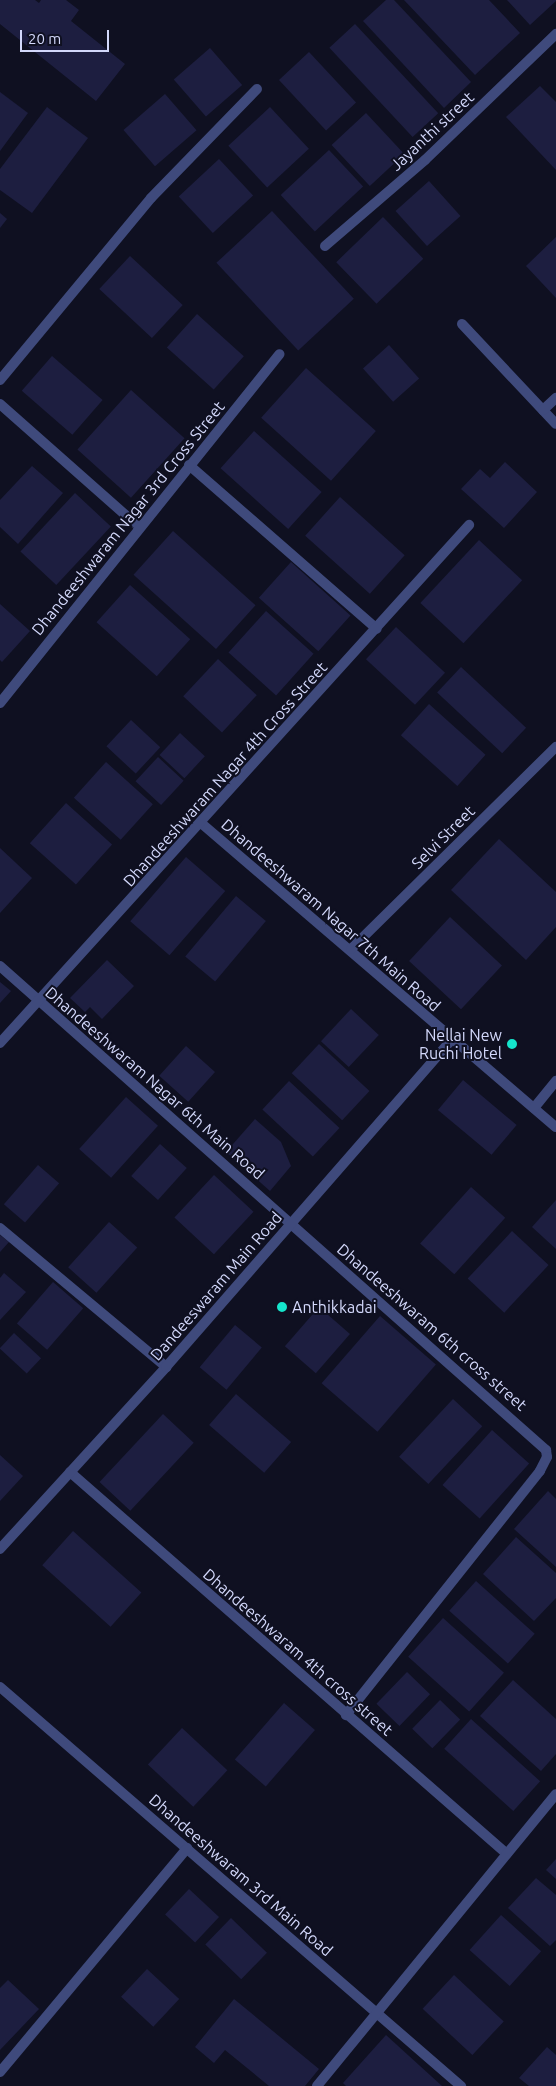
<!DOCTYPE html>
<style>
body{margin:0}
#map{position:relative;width:556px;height:2086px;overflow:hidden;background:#0f1021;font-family:Ubuntu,sans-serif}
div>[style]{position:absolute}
.building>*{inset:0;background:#1d1e40;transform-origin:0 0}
.minor>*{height:10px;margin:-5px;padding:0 5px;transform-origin:5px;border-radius:5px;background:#3f4a7c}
.dots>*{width:14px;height:14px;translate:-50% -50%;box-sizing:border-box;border:2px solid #0f1021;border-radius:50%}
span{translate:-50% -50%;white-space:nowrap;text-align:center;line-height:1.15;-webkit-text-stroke:4px #0f1021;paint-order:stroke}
.street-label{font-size:16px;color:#d3d8fb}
.poi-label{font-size:16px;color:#d3d8fb}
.right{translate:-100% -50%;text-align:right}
.left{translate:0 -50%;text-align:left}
.scale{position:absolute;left:20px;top:30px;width:89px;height:22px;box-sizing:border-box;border:2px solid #d3d8fb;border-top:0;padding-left:6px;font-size:15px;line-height:18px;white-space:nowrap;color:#d3d8fb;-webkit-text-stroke:4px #0f1021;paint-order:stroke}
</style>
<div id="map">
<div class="building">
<i style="clip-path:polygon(0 0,35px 0,39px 3px,41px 0,66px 0,79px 10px,71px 21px,125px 64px,96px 101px,0 24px)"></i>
<i style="clip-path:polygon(386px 0,394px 0,471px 82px,444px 108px,363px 21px)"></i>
<i style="clip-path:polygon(404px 0,489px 0,520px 33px,475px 75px)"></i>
<i style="clip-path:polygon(507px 0,556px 0,556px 1px,530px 25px)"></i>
<i style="left:355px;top:24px;width:122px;height:35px;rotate:47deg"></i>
<i style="left:210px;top:48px;width:49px;height:48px;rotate:49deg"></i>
<i style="left:309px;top:52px;width:69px;height:41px;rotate:47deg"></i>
<i style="clip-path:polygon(540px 86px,556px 102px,556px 170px,506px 117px)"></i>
<i style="clip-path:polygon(0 92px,28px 113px,0 151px)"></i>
<i style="left:165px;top:94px;width:48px;height:55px;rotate:49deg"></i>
<i style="clip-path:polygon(47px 107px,88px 138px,32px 213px,0 190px,0 169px)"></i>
<i style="left:270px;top:107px;width:57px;height:57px;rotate:47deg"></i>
<i style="left:366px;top:113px;width:56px;height:47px;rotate:47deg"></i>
<i style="left:329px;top:150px;width:50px;height:66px;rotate:47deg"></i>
<i style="left:219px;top:159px;width:50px;height:55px;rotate:47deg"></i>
<i style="left:429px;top:181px;width:47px;height:45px;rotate:48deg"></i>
<i style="left:272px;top:211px;width:120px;height:76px;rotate:47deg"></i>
<i style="clip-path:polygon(0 213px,7px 219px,0 228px)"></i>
<i style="left:383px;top:217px;width:58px;height:65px;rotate:46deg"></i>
<i style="clip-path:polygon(556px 237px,556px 298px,526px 266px)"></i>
<i style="left:130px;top:256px;width:72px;height:45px;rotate:43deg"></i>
<i style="left:197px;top:314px;width:63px;height:45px;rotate:42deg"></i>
<i style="left:389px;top:345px;width:45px;height:35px;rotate:48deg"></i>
<i style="left:52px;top:356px;width:67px;height:46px;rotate:41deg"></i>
<i style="left:306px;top:368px;width:94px;height:67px;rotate:42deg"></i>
<i style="left:131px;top:390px;width:72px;height:80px;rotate:42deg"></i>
<i style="left:254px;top:431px;width:91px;height:50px;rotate:42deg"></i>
<i style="clip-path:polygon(505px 462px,537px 492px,504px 528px,461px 489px,480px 469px,490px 478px)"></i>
<i style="clip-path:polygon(32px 466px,63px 493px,18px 544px,0 527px,0 500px)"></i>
<i style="left:75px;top:493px;width:49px;height:80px;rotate:43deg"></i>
<i style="left:340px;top:497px;width:87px;height:52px;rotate:42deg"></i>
<i style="left:173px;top:531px;width:111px;height:59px;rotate:42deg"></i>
<i style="left:479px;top:540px;width:59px;height:86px;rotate:43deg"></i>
<i style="left:291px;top:562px;width:80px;height:48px;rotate:42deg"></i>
<i style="left:130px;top:585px;width:81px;height:50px;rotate:42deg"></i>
<i style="clip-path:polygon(0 604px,30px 631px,2px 662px,0 660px)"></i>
<i style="left:266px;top:611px;width:64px;height:56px;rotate:42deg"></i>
<i style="left:396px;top:627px;width:67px;height:44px;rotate:43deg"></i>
<i style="left:218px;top:659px;width:53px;height:51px;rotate:43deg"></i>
<i style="left:461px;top:667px;width:89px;height:35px;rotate:43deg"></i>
<i style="left:429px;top:704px;width:76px;height:42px;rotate:42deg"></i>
<i style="left:131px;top:720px;width:40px;height:36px;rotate:43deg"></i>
<i style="left:180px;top:733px;width:34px;height:30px;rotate:43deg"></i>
<i style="left:158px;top:757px;width:35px;height:33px;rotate:43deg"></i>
<i style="left:106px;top:762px;width:63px;height:48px;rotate:42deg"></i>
<i style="left:66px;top:803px;width:62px;height:54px;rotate:42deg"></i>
<i style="clip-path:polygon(499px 839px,556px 892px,556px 927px,526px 960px,451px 890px)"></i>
<i style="clip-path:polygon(0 848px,32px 878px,0 913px)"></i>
<i style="left:186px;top:857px;width:52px;height:85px;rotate:41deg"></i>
<i style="left:236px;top:896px;width:39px;height:79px;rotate:40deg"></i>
<i style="left:450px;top:917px;width:71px;height:60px;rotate:43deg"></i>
<i style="clip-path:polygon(107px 960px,134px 986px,102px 1019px,90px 1007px,85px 1012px,70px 998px)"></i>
<i style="clip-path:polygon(0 982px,11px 991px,0 1003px)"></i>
<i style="left:351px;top:1009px;width:38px;height:44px;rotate:43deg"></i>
<i style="left:319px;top:1044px;width:69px;height:40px;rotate:43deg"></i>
<i style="left:186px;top:1046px;width:39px;height:40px;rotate:42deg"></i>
<i style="left:463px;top:1080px;width:70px;height:39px;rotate:40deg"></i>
<i style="left:289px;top:1081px;width:69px;height:39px;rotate:43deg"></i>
<i style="left:126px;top:1097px;width:43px;height:70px;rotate:42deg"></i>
<i style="clip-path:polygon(255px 1119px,281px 1142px,291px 1166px,270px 1191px,226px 1152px)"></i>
<i style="left:160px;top:1144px;width:36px;height:43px;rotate:42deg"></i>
<i style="left:38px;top:1165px;width:28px;height:52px;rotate:41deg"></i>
<i style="left:214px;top:1175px;width:54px;height:58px;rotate:43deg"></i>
<i style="left:471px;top:1187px;width:46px;height:76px;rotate:42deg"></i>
<i style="clip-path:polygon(556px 1200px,556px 1249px,532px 1227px)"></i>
<i style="left:109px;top:1222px;width:38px;height:61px;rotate:42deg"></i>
<i style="left:512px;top:1231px;width:50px;height:65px;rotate:43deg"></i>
<i style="clip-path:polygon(0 1235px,9px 1242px,0 1252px)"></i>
<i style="clip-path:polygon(4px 1273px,26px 1292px,0 1320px,0 1278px)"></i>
<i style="left:53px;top:1282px;width:40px;height:55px;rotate:41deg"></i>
<i style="left:319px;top:1307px;width:41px;height:52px;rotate:41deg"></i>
<i style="left:380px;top:1316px;width:74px;height:89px;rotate:41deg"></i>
<i style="left:235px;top:1325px;width:35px;height:55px;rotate:40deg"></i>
<i style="left:14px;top:1333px;width:37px;height:21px;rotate:43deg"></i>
<i style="left:236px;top:1394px;width:73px;height:41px;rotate:41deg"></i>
<i style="left:453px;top:1399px;width:40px;height:79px;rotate:43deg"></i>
<i style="left:163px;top:1414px;width:42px;height:93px;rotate:43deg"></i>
<i style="left:492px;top:1430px;width:50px;height:74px;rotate:42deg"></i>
<i style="clip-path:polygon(0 1455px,23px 1476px,0 1501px)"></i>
<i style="clip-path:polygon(548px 1491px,556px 1499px,556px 1567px,514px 1529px)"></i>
<i style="left:73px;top:1531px;width:92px;height:46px;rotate:42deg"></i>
<i style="clip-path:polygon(516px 1537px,556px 1573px,556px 1598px,534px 1621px,483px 1574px)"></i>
<i style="left:476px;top:1581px;width:79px;height:40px;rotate:42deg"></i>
<i style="left:443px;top:1618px;width:82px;height:52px;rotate:42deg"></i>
<i style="left:407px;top:1672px;width:32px;height:44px;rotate:44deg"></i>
<i style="clip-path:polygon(513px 1680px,556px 1719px,556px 1754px,541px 1771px,480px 1716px)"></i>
<i style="left:440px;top:1700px;width:28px;height:40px;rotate:44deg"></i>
<i style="left:284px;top:1703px;width:41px;height:75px;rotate:41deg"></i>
<i style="left:471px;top:1719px;width:93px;height:40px;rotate:42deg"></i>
<i style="left:182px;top:1728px;width:62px;height:50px;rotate:43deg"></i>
<i style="clip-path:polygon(556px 1859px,556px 1879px,546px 1870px)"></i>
<i style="clip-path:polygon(536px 1878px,556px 1895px,556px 1940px,550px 1946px,508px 1908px)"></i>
<i style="left:189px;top:1889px;width:41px;height:35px;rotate:43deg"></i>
<i style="left:501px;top:1915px;width:54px;height:47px;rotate:42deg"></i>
<i style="left:231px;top:1918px;width:50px;height:37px;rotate:44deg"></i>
<i style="left:147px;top:1969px;width:44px;height:38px;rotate:43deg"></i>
<i style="left:454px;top:1975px;width:68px;height:46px;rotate:43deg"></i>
<i style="clip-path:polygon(8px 1980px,39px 2009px,0 2050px,0 1988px)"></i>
<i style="clip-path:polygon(234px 1999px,319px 2069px,305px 2086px,269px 2086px,225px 2050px,214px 2063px,195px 2047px)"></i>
<i style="clip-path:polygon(386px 2035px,442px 2086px,346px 2086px,343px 2083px)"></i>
<i style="clip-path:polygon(547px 2047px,556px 2055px,556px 2086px,529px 2086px,519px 2078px)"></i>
</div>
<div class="minor">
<i style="left:325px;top:246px;width:132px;rotate:-40.7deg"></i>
<i style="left:425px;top:160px;width:182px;rotate:-43.9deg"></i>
<i style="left:462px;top:324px;width:137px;rotate:46.8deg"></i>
<i style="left:0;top:380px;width:236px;rotate:-50.3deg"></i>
<i style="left:151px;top:198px;width:152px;rotate:-45.8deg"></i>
<i style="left:0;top:404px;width:186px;rotate:41.5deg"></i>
<i style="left:543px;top:410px;width:18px;rotate:-43deg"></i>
<i style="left:189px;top:465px;width:249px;rotate:41.1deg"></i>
<i style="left:0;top:703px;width:447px;rotate:-51.3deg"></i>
<i style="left:201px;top:823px;width:467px;rotate:40.6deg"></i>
<i style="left:351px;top:949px;width:288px;rotate:-44.6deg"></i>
<i style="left:0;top:966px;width:730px;rotate:41.56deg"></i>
<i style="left:546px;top:1450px;width:7px;rotate:82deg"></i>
<i style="left:547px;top:1457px;width:16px;rotate:117deg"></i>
<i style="left:540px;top:1471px;width:312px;rotate:128.5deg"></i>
<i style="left:0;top:1043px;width:699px;rotate:-47.84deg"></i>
<i style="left:534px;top:1108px;width:35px;rotate:-51deg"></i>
<i style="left:0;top:1228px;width:217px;rotate:39.9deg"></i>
<i style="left:70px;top:1472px;width:580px;rotate:41.16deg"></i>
<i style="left:0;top:1549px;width:246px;rotate:-47.6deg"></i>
<i style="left:166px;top:1367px;width:435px;rotate:-48.9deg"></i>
<i style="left:0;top:1687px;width:610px;rotate:40.88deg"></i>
<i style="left:0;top:2072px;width:292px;rotate:-50.1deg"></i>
<i style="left:317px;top:2086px;width:377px;rotate:-50.7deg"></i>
</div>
<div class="dots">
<i style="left:512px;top:1044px;background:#15e5cc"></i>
<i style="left:282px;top:1307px;background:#15e5cc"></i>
</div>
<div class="street-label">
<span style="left:432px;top:131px;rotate:-43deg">Jayanthi street</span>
<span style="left:128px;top:518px;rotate:-51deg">Dhandeeshwaram Nagar 3rd Cross Street</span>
<span style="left:225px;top:774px;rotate:-48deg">Dhandeeshwaram Nagar 4th Cross Street</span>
<span style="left:443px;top:837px;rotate:-45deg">Selvi Street</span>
<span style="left:331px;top:915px;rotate:41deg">Dhandeeshwaram Nagar 7th Main Road</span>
<span style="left:155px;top:1083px;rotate:41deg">Dhandeeshwaram Nagar 6th Main Road</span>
<span style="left:216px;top:1286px;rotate:-49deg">Dandeeswaram Main Road</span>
<span style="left:432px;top:1327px;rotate:41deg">Dhandeeshwaram 6th cross street</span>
<span style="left:298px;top:1652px;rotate:41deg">Dhandeeshwaram 4th cross street</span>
<span style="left:241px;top:1875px;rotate:41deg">Dhandeeshwaram 3rd Main Road</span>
</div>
<div class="poi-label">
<span class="right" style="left:502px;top:1044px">Nellai New<br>Ruchi Hotel</span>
<span class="left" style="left:292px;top:1307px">Anthikkadai</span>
</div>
<div class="scale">20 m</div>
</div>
